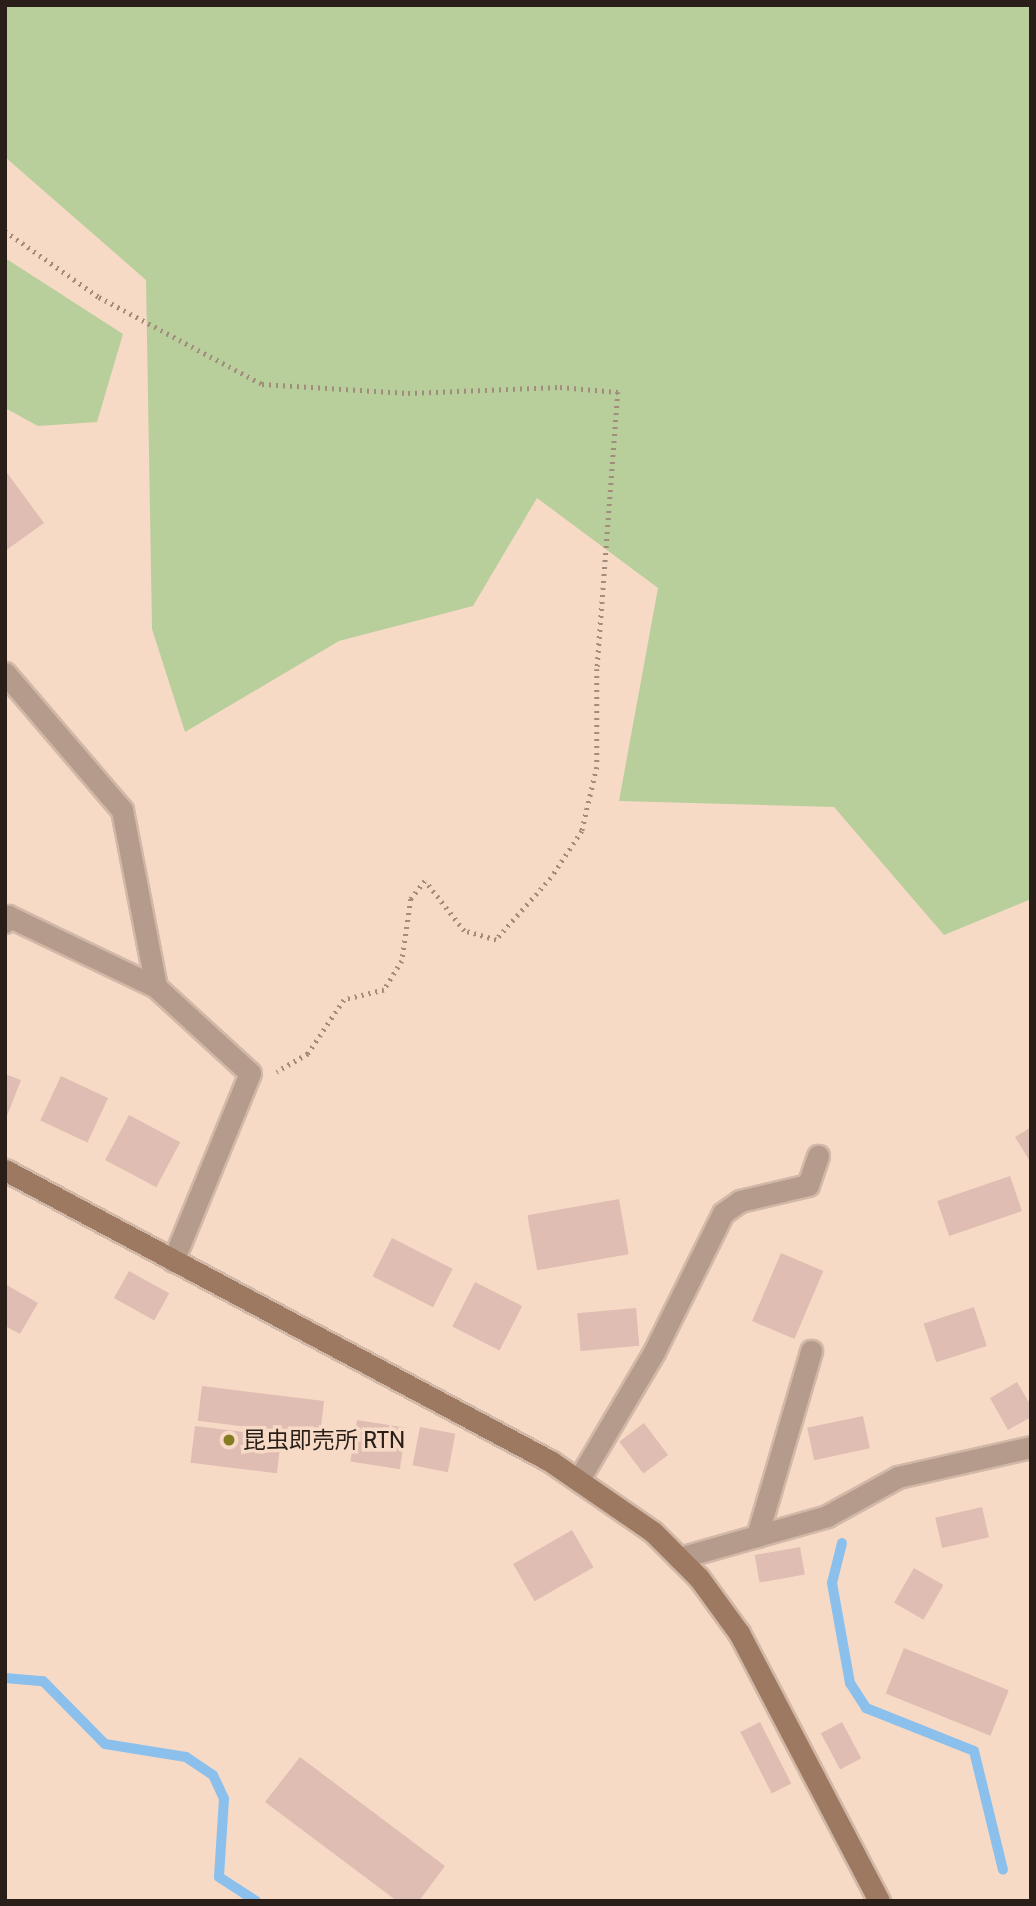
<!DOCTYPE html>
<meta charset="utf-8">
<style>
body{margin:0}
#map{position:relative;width:1036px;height:1906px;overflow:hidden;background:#f7dac6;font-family:Cabin,"Noto Sans JP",sans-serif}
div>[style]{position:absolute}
.green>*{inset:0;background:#b8cf9c}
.stream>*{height:10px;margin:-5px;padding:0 5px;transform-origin:5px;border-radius:5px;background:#8bc0ed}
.building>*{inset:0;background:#dfbdb3;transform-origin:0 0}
.path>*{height:4.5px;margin-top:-2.25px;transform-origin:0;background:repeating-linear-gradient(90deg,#a18c7d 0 2px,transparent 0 7px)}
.roads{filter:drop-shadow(2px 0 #d2b8a7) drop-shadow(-2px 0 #d2b8a7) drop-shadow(0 2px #d2b8a7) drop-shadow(0 -2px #d2b8a7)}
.street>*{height:21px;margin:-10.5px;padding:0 10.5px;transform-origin:10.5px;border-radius:10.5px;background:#b49b8b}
.secondary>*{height:21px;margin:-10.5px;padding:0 10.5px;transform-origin:10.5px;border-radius:10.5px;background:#9e7961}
.dots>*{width:19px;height:19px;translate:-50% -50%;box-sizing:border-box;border:4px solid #f7dac6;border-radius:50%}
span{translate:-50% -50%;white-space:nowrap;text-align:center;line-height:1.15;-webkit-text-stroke:7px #f7dac6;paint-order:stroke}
.poi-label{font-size:23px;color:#291f18}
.left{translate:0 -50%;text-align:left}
.frame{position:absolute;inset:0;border:7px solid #291f18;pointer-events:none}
</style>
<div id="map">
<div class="green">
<i style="clip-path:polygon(5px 5px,1031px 5px,1031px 899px,944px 935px,834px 807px,619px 801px,658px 588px,537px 498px,473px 606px,339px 641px,185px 732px,152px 629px,146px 280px,5px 157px)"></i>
<i style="clip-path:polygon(5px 258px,123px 334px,97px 422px,38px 426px,5px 408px)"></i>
</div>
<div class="stream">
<i style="left:842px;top:1543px;width:41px;rotate:104deg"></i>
<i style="left:832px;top:1583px;width:102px;rotate:79.8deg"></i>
<i style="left:850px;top:1683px;width:30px;rotate:57deg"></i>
<i style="left:866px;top:1708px;width:116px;rotate:21.7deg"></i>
<i style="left:974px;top:1751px;width:122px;rotate:76.3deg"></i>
<i style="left:5px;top:1678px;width:38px;rotate:5deg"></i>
<i style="left:43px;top:1681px;width:88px;rotate:45.5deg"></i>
<i style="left:105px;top:1744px;width:82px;rotate:9.1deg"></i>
<i style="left:186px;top:1757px;width:32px;rotate:34deg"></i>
<i style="left:213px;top:1775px;width:26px;rotate:65deg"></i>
<i style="left:224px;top:1799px;width:78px;rotate:93.7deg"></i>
<i style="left:219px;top:1877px;width:44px;rotate:33deg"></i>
</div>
<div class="building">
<i style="clip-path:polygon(5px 470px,44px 523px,5px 551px)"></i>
<i style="clip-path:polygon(5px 1074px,21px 1080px,5px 1121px)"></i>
<i style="left:61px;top:1076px;width:52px;height:49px;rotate:25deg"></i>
<i style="left:129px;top:1115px;width:58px;height:51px;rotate:28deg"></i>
<i style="clip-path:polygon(1031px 1127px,1031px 1163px,1015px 1137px)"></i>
<i style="left:1010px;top:1176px;width:37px;height:77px;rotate:71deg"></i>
<i style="left:619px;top:1199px;width:56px;height:93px;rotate:80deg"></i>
<i style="left:392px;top:1238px;width:68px;height:43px;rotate:27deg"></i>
<i style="left:781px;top:1253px;width:46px;height:74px;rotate:23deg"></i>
<i style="left:129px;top:1271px;width:46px;height:31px;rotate:29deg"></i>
<i style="left:475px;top:1282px;width:53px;height:50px;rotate:27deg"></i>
<i style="clip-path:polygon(5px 1284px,38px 1303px,20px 1334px,5px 1326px)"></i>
<i style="left:974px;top:1307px;width:41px;height:53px;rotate:72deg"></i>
<i style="left:636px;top:1308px;width:38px;height:59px;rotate:85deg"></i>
<i style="clip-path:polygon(1017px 1382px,1031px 1406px,1031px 1417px,1008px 1430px,990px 1398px)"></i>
<i style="left:202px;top:1386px;width:123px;height:35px;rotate:7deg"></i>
<i style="left:863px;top:1416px;width:33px;height:57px;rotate:78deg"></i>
<i style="left:357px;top:1420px;width:50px;height:42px;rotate:9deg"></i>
<i style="left:644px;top:1423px;width:40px;height:31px;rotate:53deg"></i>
<i style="left:195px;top:1426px;width:87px;height:37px;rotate:7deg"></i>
<i style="left:420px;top:1427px;width:36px;height:39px;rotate:11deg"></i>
<i style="left:982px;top:1507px;width:31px;height:48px;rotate:77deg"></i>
<i style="left:572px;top:1530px;width:43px;height:68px;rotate:60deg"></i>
<i style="left:800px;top:1547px;width:28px;height:46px;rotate:80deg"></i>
<i style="left:914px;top:1568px;width:34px;height:40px;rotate:30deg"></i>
<i style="left:904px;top:1648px;width:113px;height:49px;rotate:22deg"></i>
<i style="left:760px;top:1722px;width:69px;height:22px;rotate:63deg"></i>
<i style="left:842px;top:1722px;width:41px;height:24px;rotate:62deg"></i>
<i style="clip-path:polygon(300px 1757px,445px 1866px,419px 1901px,397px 1901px,265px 1802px)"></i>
</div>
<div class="path">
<i style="left:5px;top:231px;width:115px;rotate:35.1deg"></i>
<i style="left:99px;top:297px;width:185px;rotate:28.1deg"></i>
<i style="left:262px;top:384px;width:146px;rotate:3.5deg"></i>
<i style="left:408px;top:393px;width:152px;rotate:-2.3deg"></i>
<i style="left:560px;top:387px;width:58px;rotate:4.9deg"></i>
<i style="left:618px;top:392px;width:278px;rotate:94.3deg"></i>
<i style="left:597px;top:669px;width:98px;rotate:90deg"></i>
<i style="left:597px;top:767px;width:66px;rotate:103.2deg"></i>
<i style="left:582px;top:831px;width:56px;rotate:123.4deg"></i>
<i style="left:551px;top:878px;width:83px;rotate:131.6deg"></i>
<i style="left:496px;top:940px;width:33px;rotate:-164deg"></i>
<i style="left:464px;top:931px;width:63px;rotate:-128deg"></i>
<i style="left:425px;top:881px;width:23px;rotate:128deg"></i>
<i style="left:411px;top:899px;width:63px;rotate:98.3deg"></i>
<i style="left:402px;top:961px;width:34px;rotate:122deg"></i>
<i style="left:384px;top:990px;width:41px;rotate:166deg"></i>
<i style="left:344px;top:1000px;width:65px;rotate:123.7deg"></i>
<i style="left:308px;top:1054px;width:36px;rotate:150deg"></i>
</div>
<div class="roads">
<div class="street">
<i style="left:5px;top:673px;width:180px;rotate:49.5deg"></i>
<i style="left:122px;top:810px;width:180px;rotate:79.1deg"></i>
<i style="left:156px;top:987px;width:127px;rotate:42.5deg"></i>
<i style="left:250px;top:1073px;width:203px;rotate:112.3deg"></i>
<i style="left:5px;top:922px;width:7px;rotate:-63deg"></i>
<i style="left:8px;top:916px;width:164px;rotate:25.6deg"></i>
<i style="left:579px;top:1479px;width:147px;rotate:-59.4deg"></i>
<i style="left:654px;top:1352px;width:155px;rotate:-63.6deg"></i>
<i style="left:723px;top:1213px;width:21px;rotate:-35deg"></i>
<i style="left:740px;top:1201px;width:70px;rotate:-13.2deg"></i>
<i style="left:808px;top:1185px;width:31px;rotate:-71deg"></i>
<i style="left:757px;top:1536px;width:193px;rotate:-73.7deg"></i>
<i style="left:679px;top:1558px;width:154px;rotate:-15.8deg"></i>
<i style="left:827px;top:1516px;width:81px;rotate:-28.8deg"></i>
<i style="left:898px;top:1477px;width:136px;rotate:-12.7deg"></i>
</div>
<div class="secondary">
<i style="left:5px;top:1170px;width:618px;rotate:28.1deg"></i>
<i style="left:550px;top:1461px;width:125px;rotate:34.6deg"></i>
<i style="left:653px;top:1532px;width:65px;rotate:45deg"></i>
<i style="left:699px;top:1578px;width:68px;rotate:54deg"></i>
<i style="left:739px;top:1633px;width:302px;rotate:62.4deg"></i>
</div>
</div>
<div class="dots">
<i style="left:229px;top:1440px;background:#847c22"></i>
</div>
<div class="poi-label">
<span class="left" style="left:243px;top:1440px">昆虫即売所 RTN</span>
</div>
<div class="frame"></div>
</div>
